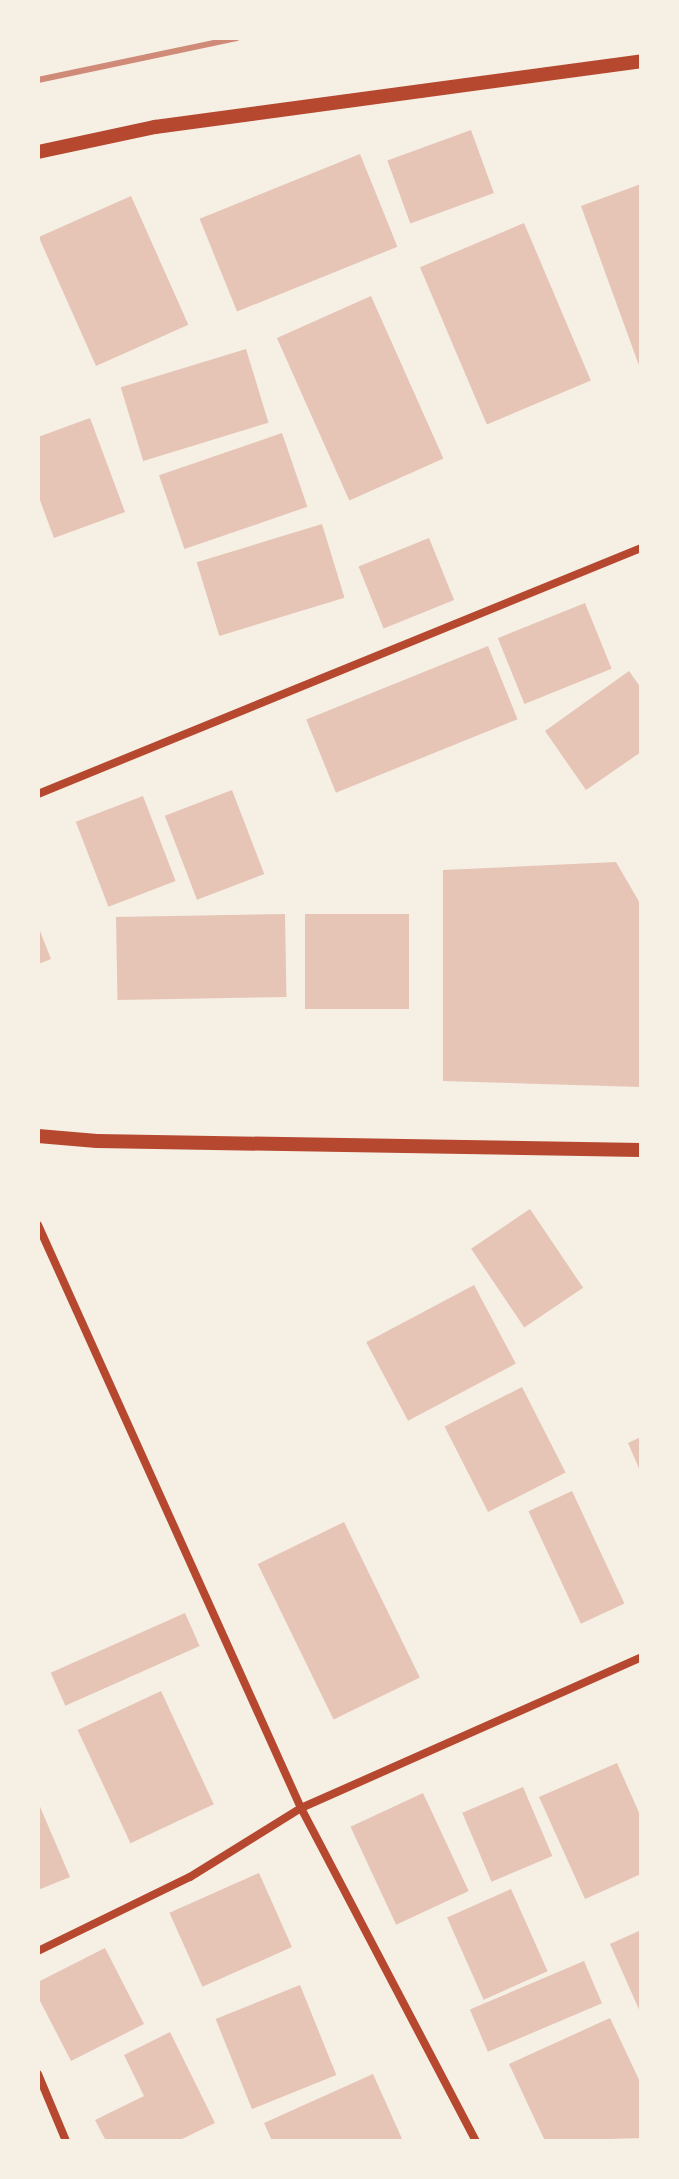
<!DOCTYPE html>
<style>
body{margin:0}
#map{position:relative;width:679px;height:2179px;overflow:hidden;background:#f6efe4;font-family:"Space Grotesk",sans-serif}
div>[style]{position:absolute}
.building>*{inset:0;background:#e6c5b7;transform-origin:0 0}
.minor>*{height:8px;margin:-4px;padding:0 4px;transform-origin:4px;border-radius:4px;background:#b5482f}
.tertiary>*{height:14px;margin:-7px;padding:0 7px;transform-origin:7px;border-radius:7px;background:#b5482f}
.rail>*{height:6px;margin:-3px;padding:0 3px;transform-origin:3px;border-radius:3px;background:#cf8b77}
span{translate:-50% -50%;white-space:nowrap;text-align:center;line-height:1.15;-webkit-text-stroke:6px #f6efe4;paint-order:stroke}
.frame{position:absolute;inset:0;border:40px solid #f6efe4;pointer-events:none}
</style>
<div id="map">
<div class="building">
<i style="left:471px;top:130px;width:67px;height:89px;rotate:70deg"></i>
<i style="left:360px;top:154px;width:100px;height:173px;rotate:68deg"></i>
<i style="clip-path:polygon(641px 184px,641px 371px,581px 206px)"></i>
<i style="left:131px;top:196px;width:141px;height:101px;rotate:66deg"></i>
<i style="left:524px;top:223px;width:171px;height:113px;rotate:67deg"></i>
<i style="left:371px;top:296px;width:178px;height:103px;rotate:66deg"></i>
<i style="left:246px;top:349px;width:77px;height:131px;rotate:73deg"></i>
<i style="clip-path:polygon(90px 418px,125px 512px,54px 538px,38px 495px,38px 437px)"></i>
<i style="left:282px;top:433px;width:78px;height:130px;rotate:71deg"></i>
<i style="left:322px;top:524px;width:77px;height:131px;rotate:73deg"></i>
<i style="left:429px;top:538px;width:67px;height:76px;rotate:68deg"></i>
<i style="left:585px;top:603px;width:71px;height:94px;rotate:68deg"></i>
<i style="left:488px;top:646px;width:79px;height:196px;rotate:68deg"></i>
<i style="clip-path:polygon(629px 671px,641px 688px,641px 752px,586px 790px,545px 731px)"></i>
<i style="left:232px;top:790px;width:90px;height:72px;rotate:69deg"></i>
<i style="left:143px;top:796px;width:91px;height:72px;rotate:69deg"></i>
<i style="clip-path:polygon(616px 862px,641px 905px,641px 1087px,443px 1081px,443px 870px)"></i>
<i style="left:285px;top:914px;width:83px;height:169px;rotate:89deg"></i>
<i style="left:409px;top:914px;width:95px;height:104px;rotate:90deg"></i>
<i style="clip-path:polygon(38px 926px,51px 959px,38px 964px)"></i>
<i style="left:530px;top:1209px;width:95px;height:71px;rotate:56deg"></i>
<i style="left:474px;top:1285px;width:89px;height:122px;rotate:62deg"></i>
<i style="left:522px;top:1387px;width:96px;height:87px;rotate:63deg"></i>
<i style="clip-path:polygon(641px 1437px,641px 1473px,628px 1443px)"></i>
<i style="left:572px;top:1491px;width:124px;height:48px;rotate:65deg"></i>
<i style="left:344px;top:1522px;width:173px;height:96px;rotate:64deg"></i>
<i style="left:185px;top:1613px;width:36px;height:147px;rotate:66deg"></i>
<i style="left:161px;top:1691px;width:125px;height:92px;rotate:65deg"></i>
<i style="clip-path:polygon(617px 1763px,641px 1817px,641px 1874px,585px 1899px,539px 1797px)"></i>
<i style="left:523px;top:1787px;width:75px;height:66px;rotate:67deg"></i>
<i style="left:423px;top:1793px;width:108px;height:80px;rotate:65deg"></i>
<i style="clip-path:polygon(38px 1802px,70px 1877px,38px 1890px)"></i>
<i style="left:259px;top:1873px;width:81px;height:98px;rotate:66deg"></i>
<i style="left:511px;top:1889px;width:90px;height:70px;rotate:66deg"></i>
<i style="clip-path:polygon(641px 1930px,641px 2014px,610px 1944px)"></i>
<i style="clip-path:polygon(105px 1948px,144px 2024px,71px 2061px,38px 1997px,38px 1982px)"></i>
<i style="left:584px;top:1961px;width:46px;height:124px;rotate:67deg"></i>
<i style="left:300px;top:1985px;width:97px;height:91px;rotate:68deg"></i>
<i style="clip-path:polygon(610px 2018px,641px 2084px,641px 2138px,545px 2141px,509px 2064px)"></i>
<i style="clip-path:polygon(170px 2032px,215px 2123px,178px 2141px,106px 2141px,95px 2120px,144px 2096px,124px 2055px)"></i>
<i style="clip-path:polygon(373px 2074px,403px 2141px,272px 2141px,264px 2123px)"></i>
</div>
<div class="minor">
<i style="left:38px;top:794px;width:651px;rotate:-22.19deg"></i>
<i style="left:38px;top:1225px;width:640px;rotate:65.72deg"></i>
<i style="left:301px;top:1808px;width:376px;rotate:62.3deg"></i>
<i style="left:38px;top:1951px;width:169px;rotate:-26deg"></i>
<i style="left:190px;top:1877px;width:131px;rotate:-31.9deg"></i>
<i style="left:301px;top:1808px;width:372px;rotate:-23.9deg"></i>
<i style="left:38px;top:2074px;width:73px;rotate:67.3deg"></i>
</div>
<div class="tertiary">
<i style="left:38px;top:152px;width:120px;rotate:-12.1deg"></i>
<i style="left:155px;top:127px;width:490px;rotate:-7.7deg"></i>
<i style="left:38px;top:1136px;width:59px;rotate:4.8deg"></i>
<i style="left:97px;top:1141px;width:544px;rotate:0.95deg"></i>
</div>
<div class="rail">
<i style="left:38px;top:80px;width:203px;rotate:-11.9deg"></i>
</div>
<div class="frame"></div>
</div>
